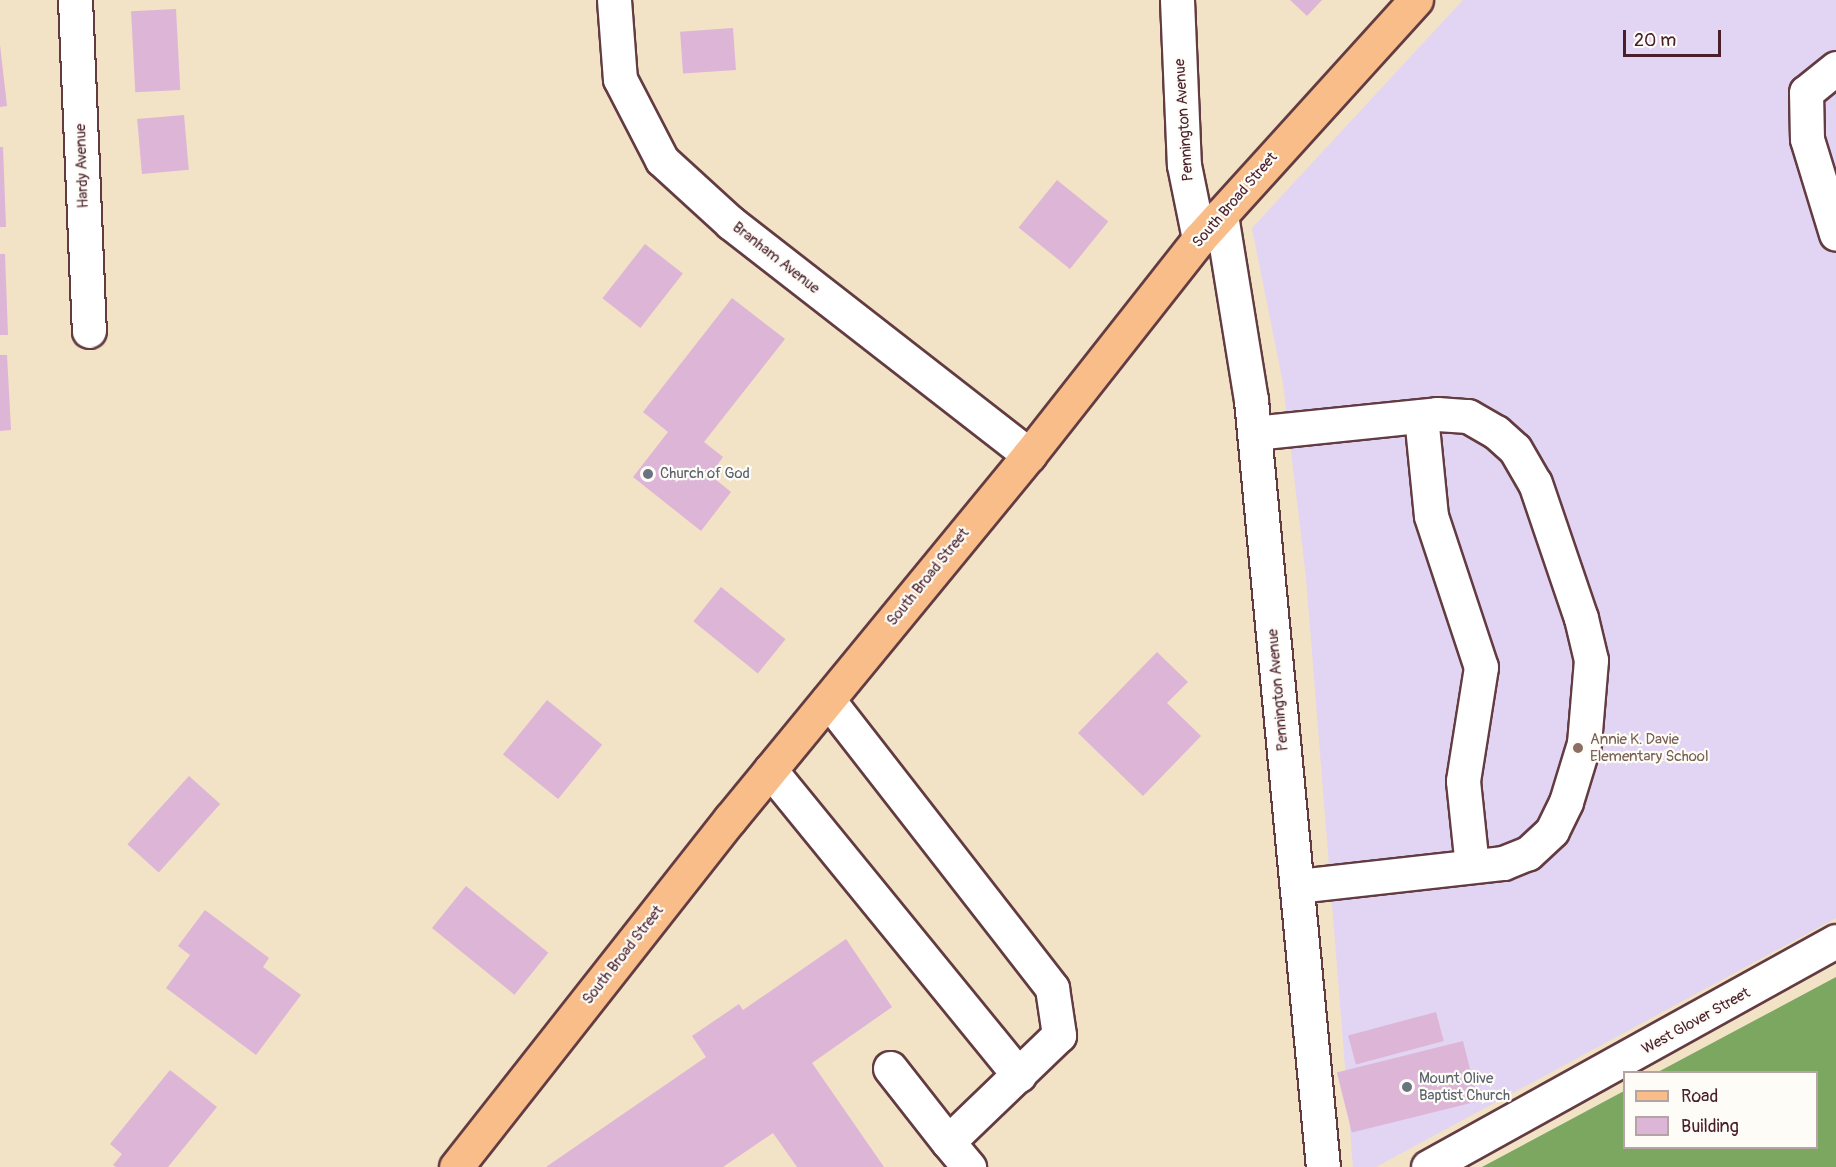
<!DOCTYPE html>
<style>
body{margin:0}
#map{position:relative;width:1836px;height:1167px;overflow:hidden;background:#f2e2c6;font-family:Pangolin,sans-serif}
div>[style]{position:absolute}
.built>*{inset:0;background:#e2d4f3}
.forest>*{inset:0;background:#7ca760}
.building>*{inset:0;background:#ddb5d7;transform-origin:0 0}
.roads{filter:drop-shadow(2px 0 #633c42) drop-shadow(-2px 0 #633c42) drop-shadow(0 2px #633c42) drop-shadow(0 -2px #633c42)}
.minor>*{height:33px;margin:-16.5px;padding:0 16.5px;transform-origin:16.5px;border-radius:16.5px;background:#fff}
.major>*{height:33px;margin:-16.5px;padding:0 16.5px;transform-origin:16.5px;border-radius:16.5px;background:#f8bd89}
.dots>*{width:16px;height:16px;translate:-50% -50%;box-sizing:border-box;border:3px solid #fdfcf7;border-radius:50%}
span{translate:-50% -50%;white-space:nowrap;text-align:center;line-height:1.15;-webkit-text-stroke:4.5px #fdfcf7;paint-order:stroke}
.street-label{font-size:15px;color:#4a1f2b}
.worship-label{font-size:15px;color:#5b616d}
.left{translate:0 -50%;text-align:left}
.education-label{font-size:15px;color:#785e54}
.legend{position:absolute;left:1623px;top:1071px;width:195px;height:78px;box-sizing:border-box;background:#fdfcf7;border:2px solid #b5a4a5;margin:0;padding:8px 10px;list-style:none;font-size:18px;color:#4a1f2b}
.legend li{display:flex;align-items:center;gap:12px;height:30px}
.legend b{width:30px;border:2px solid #b5a4a5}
.scale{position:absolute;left:1623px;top:30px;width:98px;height:27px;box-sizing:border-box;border:3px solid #4a1f2b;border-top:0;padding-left:8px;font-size:18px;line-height:21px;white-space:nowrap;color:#4a1f2b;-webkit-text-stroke:4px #fdfcf7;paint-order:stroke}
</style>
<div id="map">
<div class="built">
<i style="clip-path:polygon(1463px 0,1836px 0,1836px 918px,1376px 1167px,1353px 1167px,1306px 577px,1283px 383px,1252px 228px)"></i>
</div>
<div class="forest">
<i style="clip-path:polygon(1836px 977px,1836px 1167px,1482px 1167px,1624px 1091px,1624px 1148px,1816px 1148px,1816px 1072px,1658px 1072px)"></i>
</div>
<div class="building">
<i style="clip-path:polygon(1290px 0,1322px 0,1307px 16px)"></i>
<i style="left:176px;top:9px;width:81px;height:45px;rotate:87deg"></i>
<i style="left:733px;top:28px;width:42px;height:53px;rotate:86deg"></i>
<i style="clip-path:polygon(0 45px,7px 106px,0 107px)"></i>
<i style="left:184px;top:115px;width:55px;height:47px;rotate:85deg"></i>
<i style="clip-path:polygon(0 147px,3px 147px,6px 227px,0 227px)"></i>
<i style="left:1057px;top:180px;width:66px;height:61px;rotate:39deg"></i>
<i style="left:645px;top:244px;width:48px;height:69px;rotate:38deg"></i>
<i style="clip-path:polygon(0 254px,5px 254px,8px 335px,0 335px)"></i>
<i style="clip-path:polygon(732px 298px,785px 339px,704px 442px,723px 457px,710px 475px,731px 492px,701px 531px,633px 477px,668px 432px,643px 412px)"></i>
<i style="clip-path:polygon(0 355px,7px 355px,11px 430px,0 431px)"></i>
<i style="left:721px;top:587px;width:83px;height:44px;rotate:39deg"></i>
<i style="clip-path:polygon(1157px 652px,1188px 682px,1167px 703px,1201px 736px,1143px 796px,1078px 733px)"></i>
<i style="left:547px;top:700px;width:71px;height:70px;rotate:39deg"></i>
<i style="left:189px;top:776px;width:42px;height:92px;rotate:42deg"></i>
<i style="left:466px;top:886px;width:106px;height:54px;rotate:39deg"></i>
<i style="clip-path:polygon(205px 910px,269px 958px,263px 967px,301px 995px,256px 1055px,166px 988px,190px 955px,178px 946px)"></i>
<i style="clip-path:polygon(846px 939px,892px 1007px,812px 1063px,884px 1167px,797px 1167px,773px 1133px,723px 1167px,546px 1167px,706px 1057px,692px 1036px,739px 1004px,743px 1010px)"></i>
<i style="left:1436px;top:1012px;width:30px;height:91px;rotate:75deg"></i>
<i style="left:1463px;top:1041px;width:62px;height:130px;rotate:76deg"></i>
<i style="clip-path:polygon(170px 1070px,217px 1107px,168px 1167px,116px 1167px,113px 1165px,122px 1154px,110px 1144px)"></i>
</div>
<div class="roads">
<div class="minor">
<i style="left:75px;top:0;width:331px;rotate:87.6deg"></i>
<i style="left:614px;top:0;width:79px;rotate:85.7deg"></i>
<i style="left:620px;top:79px;width:91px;rotate:62.6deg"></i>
<i style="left:662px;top:160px;width:93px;rotate:42.4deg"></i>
<i style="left:731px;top:223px;width:378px;rotate:37.9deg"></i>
<i style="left:1177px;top:0;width:165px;rotate:87.6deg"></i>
<i style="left:1184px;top:165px;width:76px;rotate:78.5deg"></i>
<i style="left:1836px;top:68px;width:38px;rotate:141deg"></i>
<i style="left:1806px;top:92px;width:47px;rotate:88.8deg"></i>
<i style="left:1807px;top:139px;width:99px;rotate:73deg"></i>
<i style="left:1221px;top:215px;width:187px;rotate:80.8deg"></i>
<i style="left:1251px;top:400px;width:770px;rotate:84.64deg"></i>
<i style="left:1421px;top:416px;width:100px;rotate:84.3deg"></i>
<i style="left:1431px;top:516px;width:159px;rotate:71.7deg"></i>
<i style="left:1481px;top:667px;width:115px;rotate:99deg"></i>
<i style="left:1463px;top:781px;width:85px;rotate:84deg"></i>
<i style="left:1254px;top:433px;width:184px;rotate:-5.9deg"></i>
<i style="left:1437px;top:414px;width:31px;rotate:4deg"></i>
<i style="left:1468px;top:416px;width:32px;rotate:30deg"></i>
<i style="left:1496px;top:432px;width:25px;rotate:42deg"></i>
<i style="left:1515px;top:449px;width:39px;rotate:60deg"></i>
<i style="left:1535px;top:483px;width:143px;rotate:71.2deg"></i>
<i style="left:1581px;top:618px;width:43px;rotate:76.6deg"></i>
<i style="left:1591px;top:660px;width:83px;rotate:94.8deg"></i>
<i style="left:1584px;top:743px;width:62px;rotate:107deg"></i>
<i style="left:1566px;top:802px;width:32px;rotate:116deg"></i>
<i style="left:1552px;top:831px;width:33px;rotate:137deg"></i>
<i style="left:1528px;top:853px;width:27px;rotate:158deg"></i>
<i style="left:1503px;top:863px;width:207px;rotate:173.6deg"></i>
<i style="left:828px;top:700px;width:365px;rotate:52.1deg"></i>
<i style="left:1052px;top:988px;width:48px;rotate:81.5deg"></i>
<i style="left:1059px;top:1035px;width:154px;rotate:136.1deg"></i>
<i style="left:948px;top:1142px;width:33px;rotate:50deg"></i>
<i style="left:770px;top:770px;width:394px;rotate:50.8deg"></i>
<i style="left:890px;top:1068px;width:94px;rotate:51.9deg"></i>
<i style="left:1428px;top:1167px;width:466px;rotate:-29deg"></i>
</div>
<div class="major">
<i style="left:456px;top:1167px;width:443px;rotate:-51.8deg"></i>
<i style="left:730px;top:819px;width:471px;rotate:-50.6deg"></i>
<i style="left:1029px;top:455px;width:275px;rotate:-51.8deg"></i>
<i style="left:1199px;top:239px;width:323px;rotate:-47.8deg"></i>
</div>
</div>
<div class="dots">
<i style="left:648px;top:474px;background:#6b7280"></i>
<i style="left:1578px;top:748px;background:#8d6e63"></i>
<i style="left:1407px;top:1087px;background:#6b7280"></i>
</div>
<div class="street-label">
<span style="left:1184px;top:120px;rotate:-94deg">Pennington Avenue</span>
<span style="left:82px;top:166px;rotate:-92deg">Hardy Avenue</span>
<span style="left:1235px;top:200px;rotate:-49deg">South Broad Street</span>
<span style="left:776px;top:258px;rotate:38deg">Branham Avenue</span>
<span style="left:928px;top:577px;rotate:-51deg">South Broad Street</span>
<span style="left:1278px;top:690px;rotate:-95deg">Pennington Avenue</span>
<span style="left:623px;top:955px;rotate:-52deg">South Broad Street</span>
<span style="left:1696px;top:1021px;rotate:-29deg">West Glover Street</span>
</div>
<div class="worship-label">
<span class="left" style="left:660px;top:474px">Church of God</span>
<span class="left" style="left:1419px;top:1087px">Mount Olive<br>Baptist Church</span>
</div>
<div class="education-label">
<span class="left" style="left:1590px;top:748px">Annie K. Davie<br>Elementary School</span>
</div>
<ul class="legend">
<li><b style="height:8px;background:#f8bd89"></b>Road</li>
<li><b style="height:16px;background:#ddb5d7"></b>Building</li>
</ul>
<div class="scale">20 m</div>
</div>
